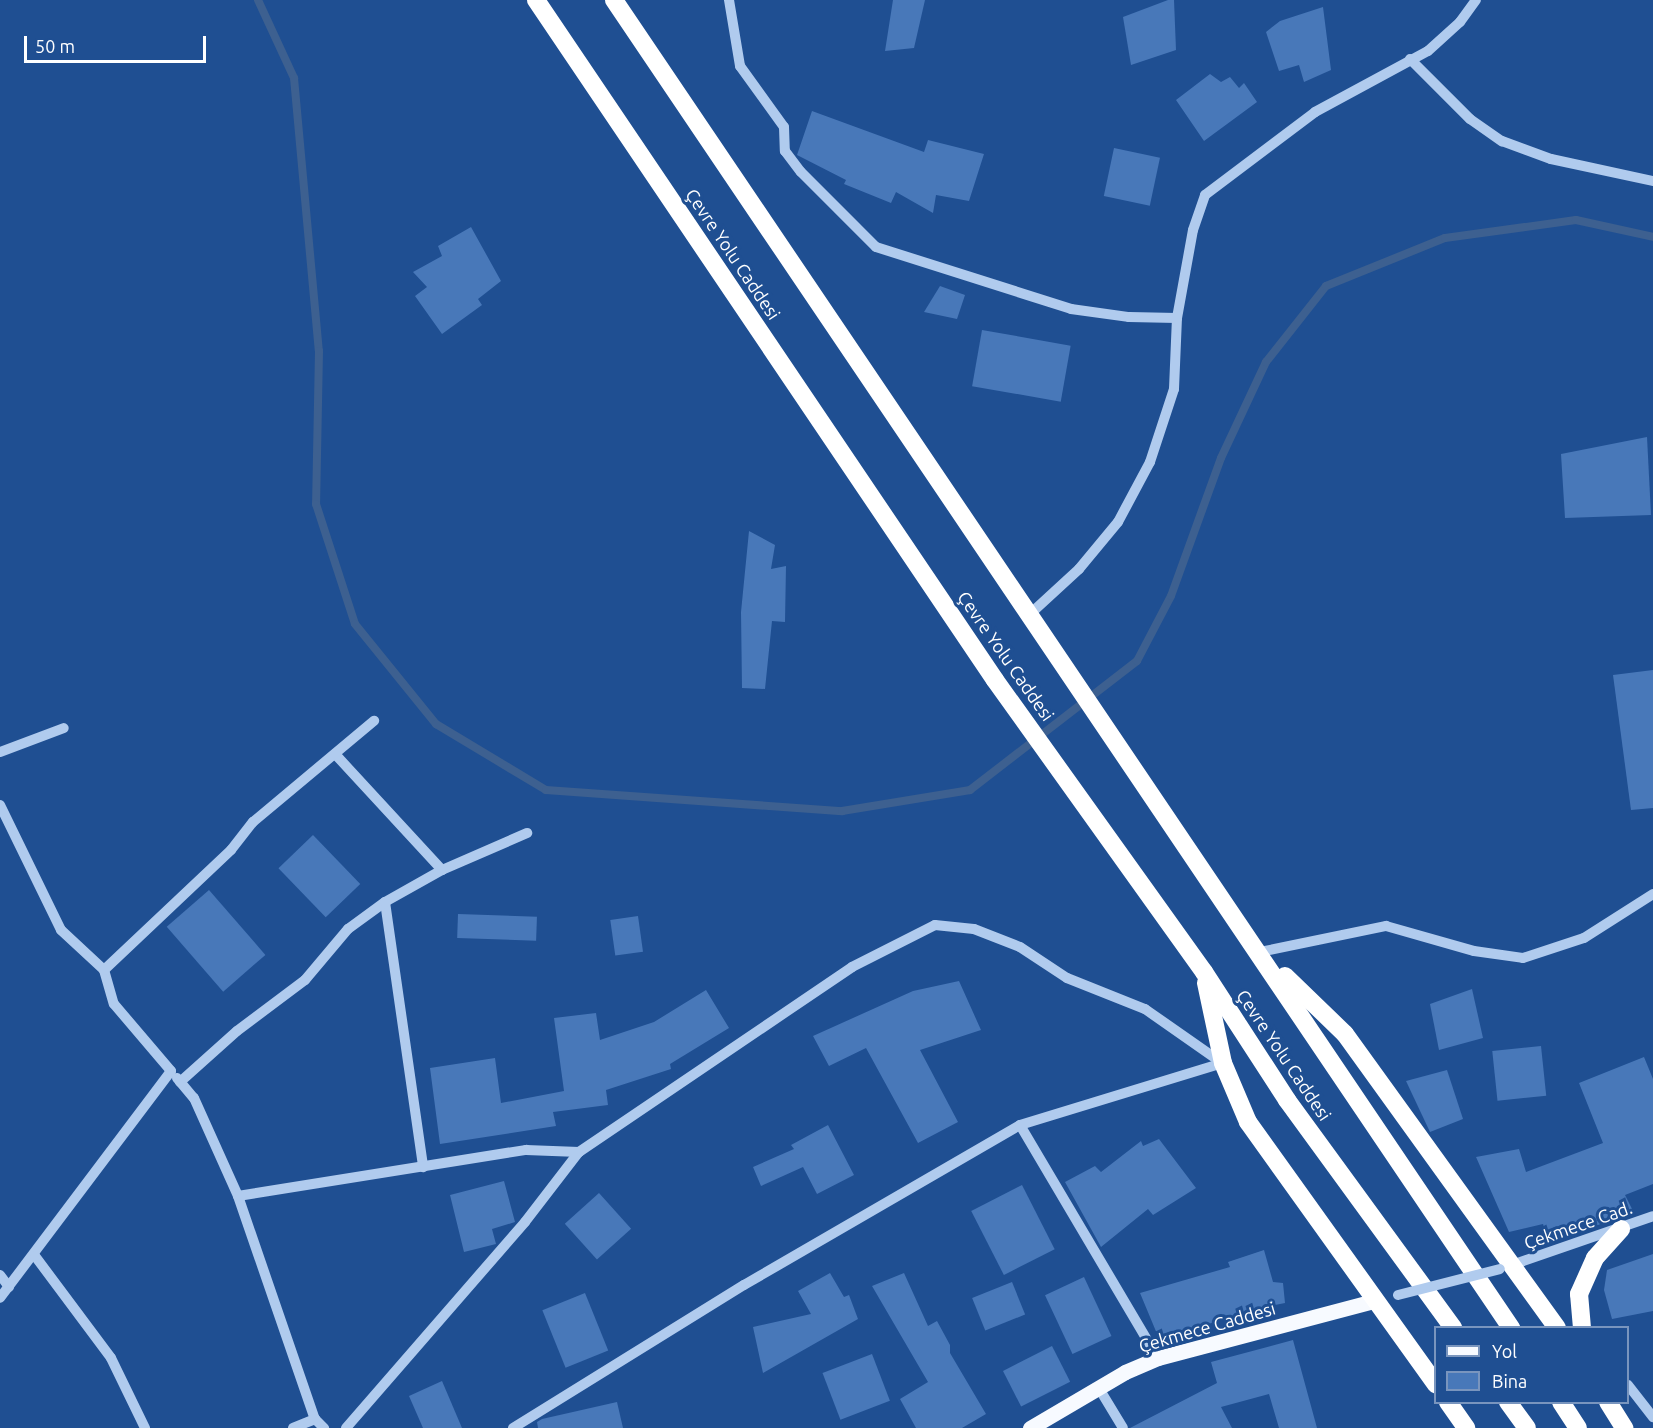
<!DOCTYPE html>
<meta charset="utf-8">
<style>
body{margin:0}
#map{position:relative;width:1653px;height:1428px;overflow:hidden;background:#1f4f92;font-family:Ubuntu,sans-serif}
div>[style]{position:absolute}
.stream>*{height:8px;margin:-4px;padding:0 4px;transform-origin:4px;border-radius:4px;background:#3d6090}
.building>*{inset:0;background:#4878b9;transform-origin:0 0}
.minor>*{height:10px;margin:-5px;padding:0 5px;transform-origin:5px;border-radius:5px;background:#b0cbee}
.major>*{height:15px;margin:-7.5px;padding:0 7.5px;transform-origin:7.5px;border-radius:7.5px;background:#f7faff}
.highway>*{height:18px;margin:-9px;padding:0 9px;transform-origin:9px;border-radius:9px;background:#fff}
.minor-bridge>*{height:10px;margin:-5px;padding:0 5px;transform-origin:5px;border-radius:5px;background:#b0cbee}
span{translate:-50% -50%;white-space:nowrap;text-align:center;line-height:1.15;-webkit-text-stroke:6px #1f4f92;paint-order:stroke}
.street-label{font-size:18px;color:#fff}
.legend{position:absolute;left:1434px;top:1326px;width:195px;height:78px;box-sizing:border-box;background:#1f4f92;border:2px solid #7995be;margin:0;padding:8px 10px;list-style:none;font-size:18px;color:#fff}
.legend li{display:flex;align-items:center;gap:12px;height:30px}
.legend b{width:30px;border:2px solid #7995be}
.scale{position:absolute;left:24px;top:36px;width:182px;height:27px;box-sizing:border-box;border:3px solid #fff;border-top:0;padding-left:8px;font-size:18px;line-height:21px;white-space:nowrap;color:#fff;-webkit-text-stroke:4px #1f4f92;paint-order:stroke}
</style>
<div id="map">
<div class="stream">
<i style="left:258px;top:0;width:86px;rotate:65.2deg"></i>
<i style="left:294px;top:78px;width:274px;rotate:84.8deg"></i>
<i style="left:319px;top:351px;width:153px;rotate:91.1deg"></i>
<i style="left:316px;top:504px;width:126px;rotate:72deg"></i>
<i style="left:355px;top:624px;width:129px;rotate:51deg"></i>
<i style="left:436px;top:724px;width:128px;rotate:31deg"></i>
<i style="left:546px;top:790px;width:297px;rotate:4.1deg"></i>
<i style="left:842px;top:811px;width:130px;rotate:-9.3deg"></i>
<i style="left:970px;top:790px;width:211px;rotate:-37.7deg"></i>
<i style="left:1137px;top:661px;width:73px;rotate:-62.4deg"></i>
<i style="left:1171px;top:596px;width:147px;rotate:-70.1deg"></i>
<i style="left:1221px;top:458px;width:106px;rotate:-64.9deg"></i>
<i style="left:1266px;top:362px;width:97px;rotate:-51.7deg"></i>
<i style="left:1326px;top:286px;width:128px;rotate:-22deg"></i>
<i style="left:1445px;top:238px;width:132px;rotate:-7.8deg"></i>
<i style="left:1576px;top:220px;width:79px;rotate:12.4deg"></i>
</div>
<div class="building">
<i style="clip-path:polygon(893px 0,925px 0,914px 48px,885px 51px)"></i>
<i style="clip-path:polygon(1168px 0,1174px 0,1176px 50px,1131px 65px,1123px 17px)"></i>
<i style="clip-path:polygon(1323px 7px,1331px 70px,1304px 82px,1299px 65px,1279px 71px,1266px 32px,1280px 21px)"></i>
<i style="clip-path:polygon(1210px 74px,1221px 82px,1230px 77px,1239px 88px,1244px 83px,1257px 102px,1204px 141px,1176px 100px)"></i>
<i style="clip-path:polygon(812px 111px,924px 152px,928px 140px,984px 154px,969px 201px,936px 195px,933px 213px,896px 192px,891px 203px,844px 184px,846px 180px,797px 155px)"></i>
<i style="left:1114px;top:148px;width:47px;height:49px;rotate:12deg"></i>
<i style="clip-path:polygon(471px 227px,501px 281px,478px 299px,482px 305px,442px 334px,415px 296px,427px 287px,413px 272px,442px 256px,438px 246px)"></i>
<i style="clip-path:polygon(940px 286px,965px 295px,957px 319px,924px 312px)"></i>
<i style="left:982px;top:330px;width:90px;height:57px;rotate:10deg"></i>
<i style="clip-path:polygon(1647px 437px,1651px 515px,1565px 518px,1561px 454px)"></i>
<i style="clip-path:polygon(749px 531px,775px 545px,771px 569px,786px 566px,785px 622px,772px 621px,765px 689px,742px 688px,741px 612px)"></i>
<i style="clip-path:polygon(1653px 670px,1653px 808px,1631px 810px,1613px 675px)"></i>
<i style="left:313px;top:835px;width:68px;height:48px;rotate:46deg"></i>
<i style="left:209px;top:890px;width:86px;height:56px;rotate:49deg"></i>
<i style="left:458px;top:914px;width:79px;height:24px;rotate:2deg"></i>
<i style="left:638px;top:916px;width:36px;height:28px;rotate:82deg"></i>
<i style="clip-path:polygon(959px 981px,981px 1030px,920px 1050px,958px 1122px,918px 1143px,866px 1048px,829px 1066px,813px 1036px,913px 991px)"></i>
<i style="clip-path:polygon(1472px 989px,1483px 1038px,1439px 1050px,1430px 1004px)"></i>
<i style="clip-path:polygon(706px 990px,729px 1028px,670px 1064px,671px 1069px,606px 1090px,608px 1105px,553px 1112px,556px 1126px,440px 1144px,430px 1068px,495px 1058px,501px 1103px,564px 1091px,554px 1018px,596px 1013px,600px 1040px,654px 1022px)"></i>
<i style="left:1541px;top:1046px;width:50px;height:49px;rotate:84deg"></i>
<i style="clip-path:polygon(1644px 1057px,1653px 1079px,1653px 1184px,1625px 1195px,1633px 1211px,1593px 1227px,1589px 1219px,1546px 1233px,1543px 1224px,1509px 1232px,1476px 1157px,1519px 1149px,1526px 1172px,1603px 1143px,1579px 1083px)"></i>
<i style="clip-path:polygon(1447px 1070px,1463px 1119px,1430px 1132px,1406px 1081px)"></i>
<i style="clip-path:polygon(828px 1125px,854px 1175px,817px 1194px,803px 1167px,761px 1186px,753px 1167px,794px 1149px,791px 1145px)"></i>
<i style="clip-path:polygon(1159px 1139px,1196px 1188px,1153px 1215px,1148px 1209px,1101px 1247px,1065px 1182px,1095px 1166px,1101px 1172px,1141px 1141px,1143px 1146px)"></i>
<i style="clip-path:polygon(504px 1181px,515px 1222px,492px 1229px,496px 1244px,464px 1252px,450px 1195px)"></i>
<i style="left:1022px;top:1185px;width:72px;height:57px;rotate:63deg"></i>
<i style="left:599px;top:1193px;width:48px;height:46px;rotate:48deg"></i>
<i style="clip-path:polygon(1264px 1250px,1273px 1282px,1283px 1283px,1285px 1303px,1246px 1311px,1160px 1341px,1140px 1293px,1230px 1267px,1228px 1262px)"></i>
<i style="clip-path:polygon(1653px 1254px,1653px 1311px,1612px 1319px,1604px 1290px,1607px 1270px)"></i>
<i style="clip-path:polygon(830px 1273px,844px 1297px,849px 1295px,858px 1319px,763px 1373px,753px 1327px,811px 1314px,798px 1291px)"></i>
<i style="clip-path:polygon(904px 1273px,928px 1326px,937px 1321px,950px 1345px,950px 1353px,986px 1414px,962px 1428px,916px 1428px,900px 1399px,928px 1382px,872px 1286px)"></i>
<i style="left:1084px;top:1277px;width:65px;height:43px;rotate:65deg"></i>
<i style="left:1012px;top:1282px;width:35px;height:43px;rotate:68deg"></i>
<i style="left:585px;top:1293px;width:62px;height:46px;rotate:68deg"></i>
<i style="clip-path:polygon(1293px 1340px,1317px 1428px,1279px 1428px,1269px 1394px,1221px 1407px,1232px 1428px,1130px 1428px,1217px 1383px,1211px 1362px)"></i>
<i style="left:1052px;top:1346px;width:40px;height:55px;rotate:63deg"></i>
<i style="left:872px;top:1354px;width:50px;height:53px;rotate:69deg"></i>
<i style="clip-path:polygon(442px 1381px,462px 1428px,423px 1428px,409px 1396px)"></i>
<i style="clip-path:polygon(617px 1402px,623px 1428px,538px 1428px,537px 1422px,542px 1419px)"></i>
</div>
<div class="minor">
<i style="left:729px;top:0;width:67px;rotate:80.5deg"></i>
<i style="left:740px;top:66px;width:75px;rotate:54.2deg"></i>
<i style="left:784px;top:127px;width:24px;rotate:88deg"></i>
<i style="left:785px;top:151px;width:26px;rotate:53deg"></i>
<i style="left:801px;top:172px;width:106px;rotate:45deg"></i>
<i style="left:876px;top:247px;width:205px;rotate:17.6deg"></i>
<i style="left:1071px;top:309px;width:59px;rotate:7.9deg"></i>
<i style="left:1129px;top:317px;width:48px;rotate:1.2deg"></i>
<i style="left:1410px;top:59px;width:85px;rotate:45deg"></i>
<i style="left:1470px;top:119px;width:39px;rotate:35deg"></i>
<i style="left:1502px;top:141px;width:52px;rotate:20.2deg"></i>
<i style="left:1551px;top:159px;width:104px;rotate:12.2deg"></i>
<i style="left:1029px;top:615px;width:68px;rotate:-42.6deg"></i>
<i style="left:1079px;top:569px;width:61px;rotate:-50.3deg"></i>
<i style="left:1118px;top:522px;width:68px;rotate:-61.9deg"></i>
<i style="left:1150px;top:462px;width:77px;rotate:-71.8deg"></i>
<i style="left:1174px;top:389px;width:71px;rotate:-87.6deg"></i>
<i style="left:1177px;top:318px;width:89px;rotate:-79.7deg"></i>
<i style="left:1193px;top:230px;width:37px;rotate:-71deg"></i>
<i style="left:1205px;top:195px;width:138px;rotate:-37deg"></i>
<i style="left:1315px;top:112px;width:128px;rotate:-28.4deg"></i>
<i style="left:1428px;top:51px;width:43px;rotate:-42.2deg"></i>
<i style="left:1460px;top:22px;width:27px;rotate:-54deg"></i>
<i style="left:0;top:752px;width:68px;rotate:-20.6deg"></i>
<i style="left:335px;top:754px;width:158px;rotate:47.3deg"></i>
<i style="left:0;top:805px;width:139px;rotate:64deg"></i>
<i style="left:61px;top:930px;width:59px;rotate:42.9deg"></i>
<i style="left:104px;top:970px;width:35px;rotate:74deg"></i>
<i style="left:114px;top:1004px;width:88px;rotate:49.6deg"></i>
<i style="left:171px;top:1071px;width:284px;rotate:127deg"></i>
<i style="left:385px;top:902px;width:268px;rotate:81.8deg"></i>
<i style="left:1260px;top:952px;width:129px;rotate:-11.7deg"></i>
<i style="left:1386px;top:926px;width:91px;rotate:15.9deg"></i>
<i style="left:1474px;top:951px;width:49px;rotate:8.1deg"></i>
<i style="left:1523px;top:958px;width:64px;rotate:-18.2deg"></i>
<i style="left:1584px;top:938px;width:82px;rotate:-32.5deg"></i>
<i style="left:104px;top:970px;width:175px;rotate:-43.4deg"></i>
<i style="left:231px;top:850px;width:36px;rotate:-52deg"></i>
<i style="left:253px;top:822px;width:158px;rotate:-39.9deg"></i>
<i style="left:177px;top:1078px;width:26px;rotate:50deg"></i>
<i style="left:194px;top:1098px;width:107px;rotate:65.8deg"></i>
<i style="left:238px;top:1196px;width:236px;rotate:71deg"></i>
<i style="left:315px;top:1419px;width:13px;rotate:45deg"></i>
<i style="left:180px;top:1082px;width:76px;rotate:-41.8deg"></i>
<i style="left:237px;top:1031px;width:85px;rotate:-36.9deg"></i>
<i style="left:305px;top:980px;width:67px;rotate:-49.9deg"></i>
<i style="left:348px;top:929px;width:46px;rotate:-36.1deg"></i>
<i style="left:385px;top:902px;width:65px;rotate:-29.3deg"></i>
<i style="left:442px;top:870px;width:93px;rotate:-23.5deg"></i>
<i style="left:1020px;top:1125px;width:212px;rotate:-17deg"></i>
<i style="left:238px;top:1196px;width:292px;rotate:-9.1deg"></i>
<i style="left:526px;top:1150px;width:53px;rotate:2.2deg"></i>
<i style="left:579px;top:1152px;width:330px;rotate:-34.1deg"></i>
<i style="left:852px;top:967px;width:93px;rotate:-26.8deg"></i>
<i style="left:935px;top:925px;width:39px;rotate:6deg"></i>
<i style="left:974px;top:929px;width:49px;rotate:21.4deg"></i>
<i style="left:1020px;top:947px;width:56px;rotate:33.4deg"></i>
<i style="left:1067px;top:978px;width:84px;rotate:21.7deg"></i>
<i style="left:1145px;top:1009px;width:94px;rotate:35deg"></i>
<i style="left:35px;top:1256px;width:127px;rotate:53.3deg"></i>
<i style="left:111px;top:1358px;width:78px;rotate:64.1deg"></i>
<i style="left:1509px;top:1266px;width:152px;rotate:-19.1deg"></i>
<i style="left:0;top:1275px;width:15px;rotate:53deg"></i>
<i style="left:1628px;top:1385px;width:41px;rotate:52deg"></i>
<i style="left:1100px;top:1390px;width:44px;rotate:58.8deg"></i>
<i style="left:293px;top:1428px;width:24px;rotate:-22deg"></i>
<i style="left:346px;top:1428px;width:273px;rotate:-49deg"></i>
<i style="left:525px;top:1222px;width:88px;rotate:-52.4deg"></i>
<i style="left:513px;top:1428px;width:272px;rotate:-31.8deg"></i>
<i style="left:744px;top:1285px;width:319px;rotate:-30.1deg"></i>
<i style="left:1020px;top:1125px;width:271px;rotate:59.4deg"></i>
</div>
<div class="major">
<i style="left:1030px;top:1428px;width:110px;rotate:-30.5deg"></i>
<i style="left:1125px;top:1372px;width:36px;rotate:-23deg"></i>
<i style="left:1158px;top:1358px;width:222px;rotate:-14.8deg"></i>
</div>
<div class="highway">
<i style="left:536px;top:0;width:820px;rotate:55.98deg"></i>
<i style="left:995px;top:680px;width:359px;rotate:54.4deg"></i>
<i style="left:1204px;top:972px;width:153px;rotate:57deg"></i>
<i style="left:1287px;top:1100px;width:282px;rotate:53.9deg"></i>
<i style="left:614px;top:0;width:1603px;rotate:55.96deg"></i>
<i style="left:1285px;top:976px;width:83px;rotate:44deg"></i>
<i style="left:1345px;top:1034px;width:362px;rotate:54.2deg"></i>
<i style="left:1206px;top:983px;width:82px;rotate:78deg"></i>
<i style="left:1223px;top:1063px;width:64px;rotate:67deg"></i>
<i style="left:1248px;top:1122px;width:323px;rotate:54.4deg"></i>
<i style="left:1582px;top:1328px;width:34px;rotate:-95deg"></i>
<i style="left:1579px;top:1294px;width:39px;rotate:-66deg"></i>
<i style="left:1595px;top:1258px;width:39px;rotate:-48deg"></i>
<i style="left:1448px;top:1402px;width:32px;rotate:55deg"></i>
<i style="left:1508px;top:1402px;width:32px;rotate:54deg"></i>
<i style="left:1561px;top:1402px;width:31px;rotate:57deg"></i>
<i style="left:1608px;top:1402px;width:31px;rotate:58deg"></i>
</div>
<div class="minor-bridge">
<i style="left:1398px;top:1295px;width:105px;rotate:-14.3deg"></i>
</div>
<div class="street-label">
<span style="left:733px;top:254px;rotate:56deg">Çevre Yolu Caddesi</span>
<span style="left:1006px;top:656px;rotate:55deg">Çevre Yolu Caddesi</span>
<span style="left:1284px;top:1055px;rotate:56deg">Çevre Yolu Caddesi</span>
<span style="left:1578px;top:1225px;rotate:-19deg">Çekmece Cad.</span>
<span style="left:1207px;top:1327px;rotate:-16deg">Çekmece Caddesi</span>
</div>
<ul class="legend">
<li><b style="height:8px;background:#f7faff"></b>Yol</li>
<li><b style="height:16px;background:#4878b9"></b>Bina</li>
</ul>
<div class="scale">50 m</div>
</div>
